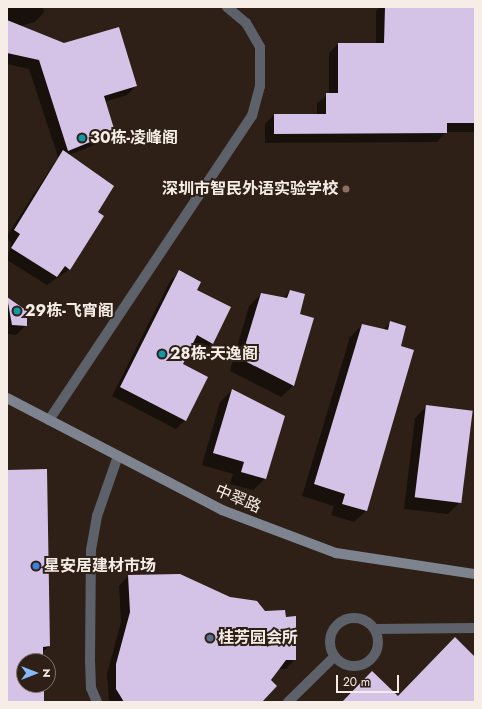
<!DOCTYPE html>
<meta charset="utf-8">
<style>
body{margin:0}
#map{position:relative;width:482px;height:709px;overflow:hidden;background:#2e2016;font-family:Jost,"Noto Sans SC",sans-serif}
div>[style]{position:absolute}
.shadow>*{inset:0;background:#0007}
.building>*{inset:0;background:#d5c3e7;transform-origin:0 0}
.minor>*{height:10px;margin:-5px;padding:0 5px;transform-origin:5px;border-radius:5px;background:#5d6169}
.minor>.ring{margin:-5px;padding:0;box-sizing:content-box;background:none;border:10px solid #5d6169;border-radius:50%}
.secondary>*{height:10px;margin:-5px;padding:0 5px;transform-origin:5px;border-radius:5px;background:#7d8490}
.dots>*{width:11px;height:11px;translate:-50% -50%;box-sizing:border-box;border:2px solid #2e2016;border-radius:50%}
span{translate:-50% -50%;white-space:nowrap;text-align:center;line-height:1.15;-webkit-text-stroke:4px #2e2016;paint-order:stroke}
.poi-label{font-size:16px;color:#f6ede6;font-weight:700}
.left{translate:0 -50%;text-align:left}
.right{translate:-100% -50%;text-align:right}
.street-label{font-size:16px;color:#f6ede6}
.frame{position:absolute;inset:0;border:8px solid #f6ede6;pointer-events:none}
.north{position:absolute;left:16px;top:653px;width:40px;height:40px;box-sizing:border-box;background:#2e2016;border:1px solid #7e7269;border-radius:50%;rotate:90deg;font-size:11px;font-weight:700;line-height:16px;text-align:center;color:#f6ede6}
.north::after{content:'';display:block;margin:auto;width:14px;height:18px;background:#85bbfb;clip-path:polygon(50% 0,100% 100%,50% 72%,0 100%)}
.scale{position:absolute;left:336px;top:675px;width:63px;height:18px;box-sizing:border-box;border:2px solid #f6ede6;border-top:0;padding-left:5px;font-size:12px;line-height:14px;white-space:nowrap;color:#f6ede6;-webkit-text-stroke:3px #2e2016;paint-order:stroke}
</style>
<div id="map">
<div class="shadow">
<i style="clip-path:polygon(7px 7px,43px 7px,44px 12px,35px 22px,21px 26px,136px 86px,127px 95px,105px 102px,114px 132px,104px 141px,69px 155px,96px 212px,70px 269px,47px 285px,7px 260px,11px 244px,7px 236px,58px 157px,29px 69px,7px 64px)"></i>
<i style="clip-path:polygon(380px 7px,475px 7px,475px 132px,446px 132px,437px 142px,265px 143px,265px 124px,274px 115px,317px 115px,317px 103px,329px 94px,329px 53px,338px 44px,376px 44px,376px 11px)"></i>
<i style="clip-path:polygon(179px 272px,196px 290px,212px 343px,203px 353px,190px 346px,181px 364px,185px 420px,176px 429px,112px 396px,170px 281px)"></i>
<i style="clip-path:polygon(290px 291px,298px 315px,313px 319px,293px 386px,281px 397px,230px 371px,249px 306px,261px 294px,283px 298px)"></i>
<i style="clip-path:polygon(7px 299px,26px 312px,26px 325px,16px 335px,7px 334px)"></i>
<i style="clip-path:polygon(391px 322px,366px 511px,354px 522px,331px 515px,334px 506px,302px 496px,350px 337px,362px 325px,383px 330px)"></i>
<i style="clip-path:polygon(232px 390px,265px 479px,253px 490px,230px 484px,233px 474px,202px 465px,220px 402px)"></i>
<i style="clip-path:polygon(427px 406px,460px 502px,448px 514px,404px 509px,415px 418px)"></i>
<i style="clip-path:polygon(7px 471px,49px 646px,42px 653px,42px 661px,24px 661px,24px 685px,43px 685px,43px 702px,7px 702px)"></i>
<i style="clip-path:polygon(128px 576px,295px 659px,286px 669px,278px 669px,261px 702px,109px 702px,107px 674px,121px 622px,119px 586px)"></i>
</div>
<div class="building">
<i style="clip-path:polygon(385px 7px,475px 7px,475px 123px,447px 123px,447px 133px,274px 134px,274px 114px,326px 114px,326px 93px,338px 93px,338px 43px,384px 43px)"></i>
<i style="clip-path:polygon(7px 20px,64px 43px,119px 27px,137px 86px,104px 96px,115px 132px,68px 151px,39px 60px,7px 53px)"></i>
<i style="clip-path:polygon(63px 150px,114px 186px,98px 212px,104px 216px,70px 270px,65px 266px,57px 277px,11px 248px,20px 234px,14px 230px)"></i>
<i style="clip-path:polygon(179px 270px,201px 282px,197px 290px,231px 307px,213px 344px,197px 335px,183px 364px,208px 377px,186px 421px,120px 387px)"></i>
<i style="clip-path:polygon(290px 290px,305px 294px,300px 314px,314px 318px,294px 386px,241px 359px,261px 293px,287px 298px)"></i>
<i style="clip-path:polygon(7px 297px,27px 311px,27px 326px,12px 325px)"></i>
<i style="clip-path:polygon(390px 321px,406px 326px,401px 346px,414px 350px,367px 511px,342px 504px,345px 494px,314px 484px,362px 324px,388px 330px)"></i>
<i style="clip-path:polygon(232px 389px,285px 416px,266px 479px,241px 472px,244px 462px,213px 453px)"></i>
<i style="left:426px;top:405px;width:47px;height:93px;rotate:7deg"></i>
<i style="clip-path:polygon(47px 469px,50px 646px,43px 647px,43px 661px,24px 661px,24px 685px,44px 685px,44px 702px,7px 702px,7px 470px)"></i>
<i style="clip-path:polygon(180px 574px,230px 597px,257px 601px,265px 611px,285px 610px,286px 617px,296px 616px,296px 660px,286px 660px,271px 680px,277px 686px,262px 702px,124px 702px,116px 689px,116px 664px,130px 612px,128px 575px)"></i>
<i style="clip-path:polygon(455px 637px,475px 657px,475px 702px,342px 702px,372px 671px,398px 696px)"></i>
</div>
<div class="minor">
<i style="left:49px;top:420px;width:366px;rotate:-56.3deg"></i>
<i style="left:252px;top:116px;width:31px;rotate:-75deg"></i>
<i style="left:260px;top:86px;width:39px;rotate:-90deg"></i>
<i style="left:260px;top:47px;width:28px;rotate:-120deg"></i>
<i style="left:246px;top:23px;width:25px;rotate:-140deg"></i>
<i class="ring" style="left:330px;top:618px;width:38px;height:38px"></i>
<i style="left:375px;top:629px;width:100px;rotate:-0.6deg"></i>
<i style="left:97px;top:702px;width:15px;rotate:-113deg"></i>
<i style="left:91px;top:688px;width:26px;rotate:-92deg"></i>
<i style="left:90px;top:662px;width:112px;rotate:-89.5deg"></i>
<i style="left:91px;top:550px;width:35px;rotate:-80deg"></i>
<i style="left:97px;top:516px;width:64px;rotate:-70.7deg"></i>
<i style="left:288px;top:702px;width:64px;rotate:-44.4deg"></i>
</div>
<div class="secondary">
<i style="left:7px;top:398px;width:242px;rotate:27.5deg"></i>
<i style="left:222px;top:510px;width:122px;rotate:20.7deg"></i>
<i style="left:336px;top:553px;width:141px;rotate:8.6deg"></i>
</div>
<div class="dots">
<i style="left:82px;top:138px;background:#0f9aa8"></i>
<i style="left:346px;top:189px;background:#8d6e63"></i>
<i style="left:17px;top:311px;background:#0f9aa8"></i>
<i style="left:162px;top:354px;background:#0f9aa8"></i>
<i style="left:36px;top:566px;background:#3f7fe0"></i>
<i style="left:210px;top:638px;background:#5c6f8a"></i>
</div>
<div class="poi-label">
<span class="left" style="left:90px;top:138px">30栋-凌峰阁</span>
<span class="right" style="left:338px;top:189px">深圳市智民外语实验学校</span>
<span class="left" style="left:25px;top:311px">29栋-飞宵阁</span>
<span class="left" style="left:170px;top:354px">28栋-天逸阁</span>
<span class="left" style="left:44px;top:566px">星安居建材市场</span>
<span class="left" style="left:218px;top:638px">桂芳园会所</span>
</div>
<div class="street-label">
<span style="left:238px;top:499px;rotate:23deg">中翠路</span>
</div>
<div class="frame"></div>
<div class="north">N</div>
<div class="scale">20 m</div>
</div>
